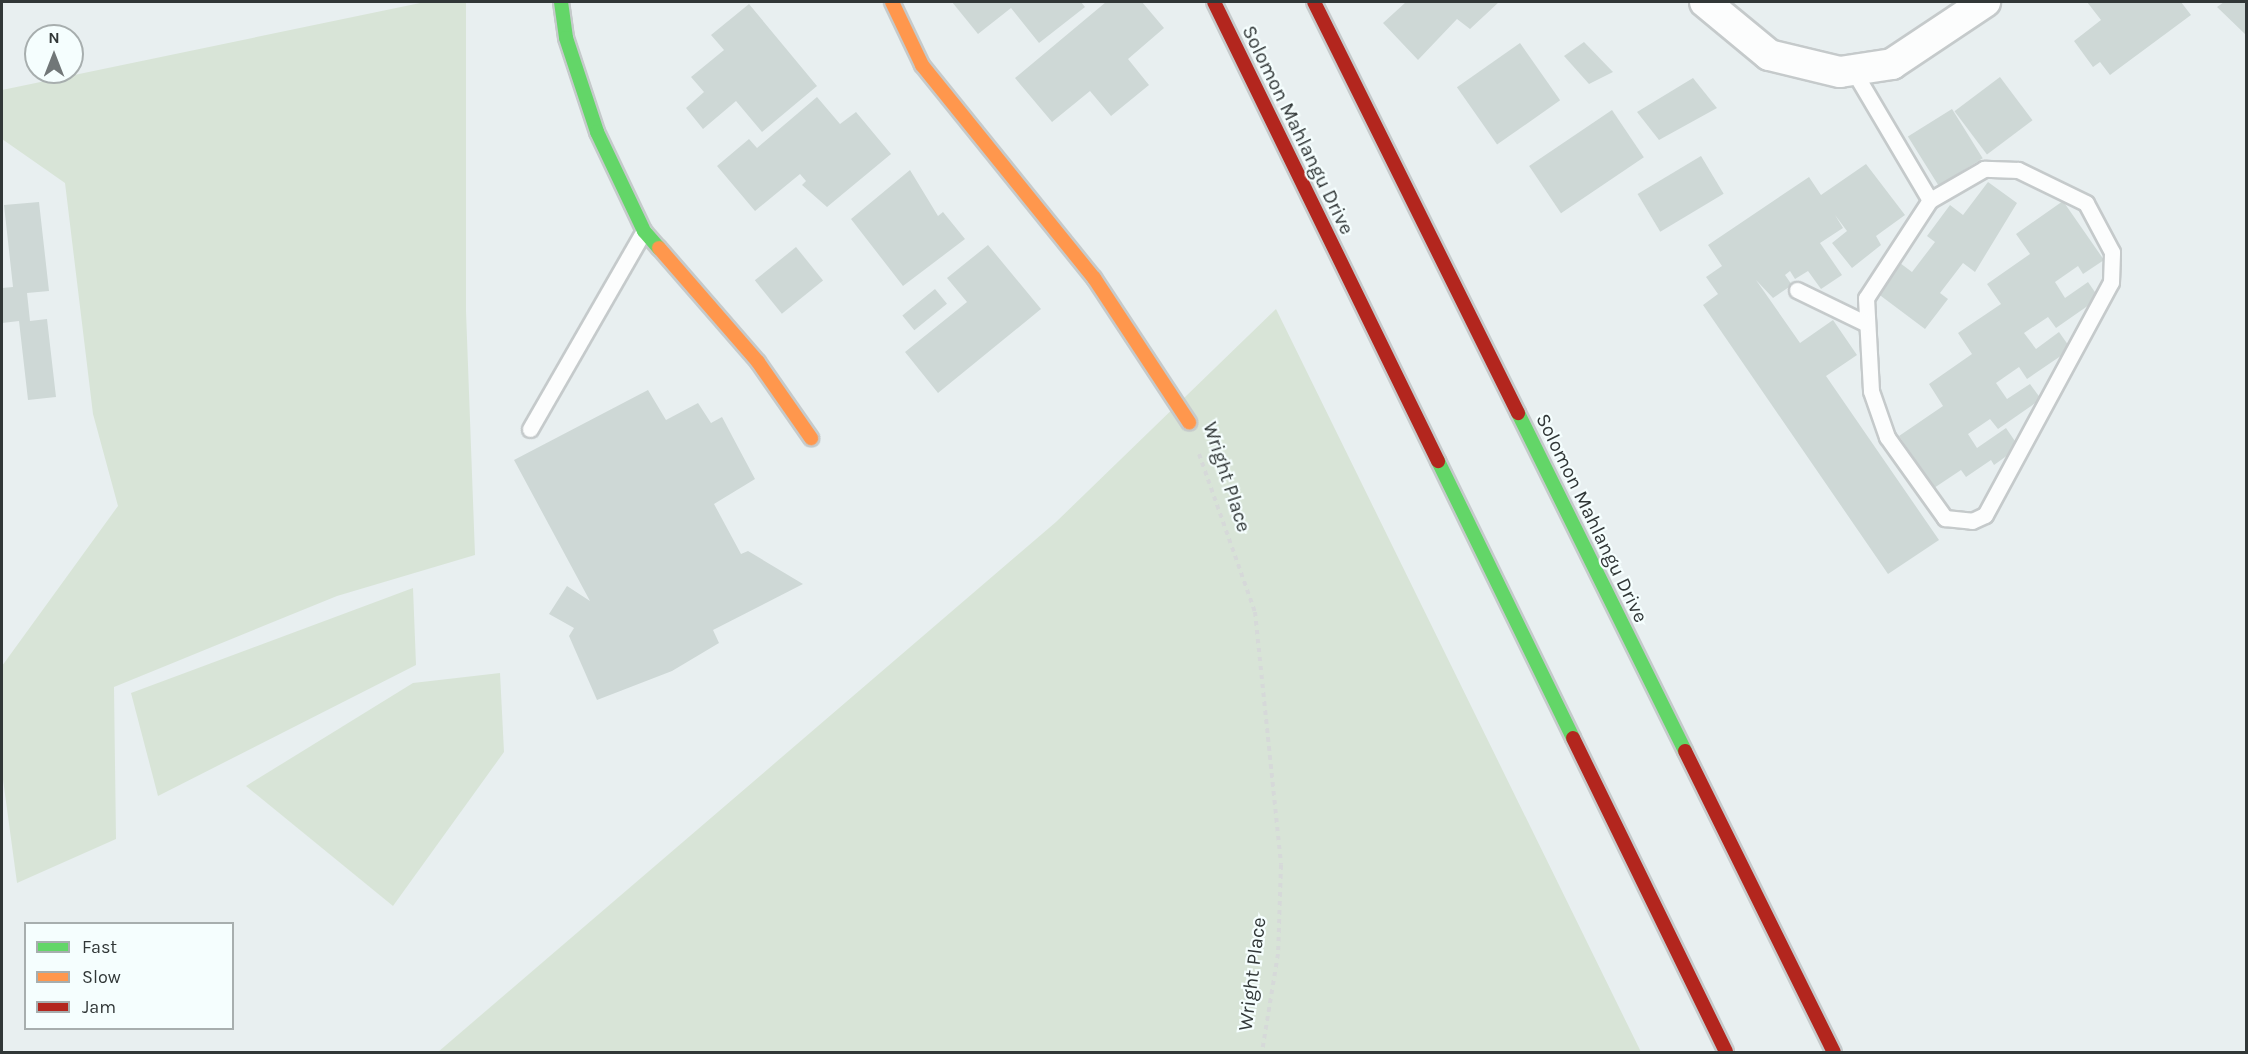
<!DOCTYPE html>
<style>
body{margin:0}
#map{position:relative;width:2248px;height:1054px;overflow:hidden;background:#e8eff0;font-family:Karla,sans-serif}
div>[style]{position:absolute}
.green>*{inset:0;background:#d8e4d7}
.building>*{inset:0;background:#ced8d6;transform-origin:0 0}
.path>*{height:4px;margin-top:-2px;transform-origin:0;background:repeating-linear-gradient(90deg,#d6d9d9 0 4.5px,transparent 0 9px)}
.roads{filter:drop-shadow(2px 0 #c5cacb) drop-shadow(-2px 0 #c5cacb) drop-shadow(0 2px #c5cacb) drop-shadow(0 -2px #c5cacb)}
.lane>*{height:15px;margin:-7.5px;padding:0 7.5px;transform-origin:7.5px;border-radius:7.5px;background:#fcfdfd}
.street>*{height:30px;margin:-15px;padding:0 15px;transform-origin:15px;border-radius:15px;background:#fcfdfd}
.fast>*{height:14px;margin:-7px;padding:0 7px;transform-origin:7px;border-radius:7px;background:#63d668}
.slow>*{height:14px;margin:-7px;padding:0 7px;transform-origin:7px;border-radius:7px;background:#ff974d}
.jam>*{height:14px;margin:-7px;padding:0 7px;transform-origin:7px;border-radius:7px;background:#b3261e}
span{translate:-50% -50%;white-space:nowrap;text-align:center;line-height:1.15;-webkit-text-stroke:4.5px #f5fefe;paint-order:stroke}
.street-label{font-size:20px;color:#313737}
.frame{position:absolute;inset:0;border:3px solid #313737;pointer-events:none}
.legend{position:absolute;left:24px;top:922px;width:210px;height:108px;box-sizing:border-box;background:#f5fefe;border:2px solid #a7aeae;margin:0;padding:8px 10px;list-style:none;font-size:18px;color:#313737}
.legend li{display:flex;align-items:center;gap:12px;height:30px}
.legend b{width:30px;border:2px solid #a7aeae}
.north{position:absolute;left:24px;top:24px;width:60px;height:60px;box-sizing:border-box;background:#f5fefe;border:2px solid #a7aeae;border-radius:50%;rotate:0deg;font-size:16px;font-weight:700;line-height:24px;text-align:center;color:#313737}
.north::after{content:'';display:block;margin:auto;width:21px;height:27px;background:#717778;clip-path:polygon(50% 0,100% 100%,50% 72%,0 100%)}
</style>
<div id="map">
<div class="green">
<i style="clip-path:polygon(425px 2px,466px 2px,466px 311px,475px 555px,337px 596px,114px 687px,116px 839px,17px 883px,2px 772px,2px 666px,118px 506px,93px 414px,65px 183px,2px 139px,2px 90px)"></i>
<i style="clip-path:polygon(1276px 309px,1641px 1052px,438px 1052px,1056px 522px)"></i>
<i style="clip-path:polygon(413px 588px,416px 665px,158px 796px,131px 693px)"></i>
<i style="clip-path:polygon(500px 673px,504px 752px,393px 906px,246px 786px,413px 683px)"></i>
</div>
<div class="building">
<i style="clip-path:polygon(952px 2px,1081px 2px,1085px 7px,1039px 43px,1011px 8px,978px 34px)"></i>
<i style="clip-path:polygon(1106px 2px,1142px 2px,1164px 28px,1128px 59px,1149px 85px,1111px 116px,1090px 91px,1052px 122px,1015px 78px)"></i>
<i style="clip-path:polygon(1406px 2px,1499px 2px,1470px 29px,1457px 19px,1418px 60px,1383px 23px)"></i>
<i style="clip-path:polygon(2087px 2px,2181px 2px,2191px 15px,2110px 75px,2100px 62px,2093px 67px,2074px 41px,2101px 20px)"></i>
<i style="clip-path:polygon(2224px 2px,2246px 2px,2246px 35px,2217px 7px)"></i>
<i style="clip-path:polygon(749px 4px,817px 86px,762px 132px,736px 101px,703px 129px,686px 108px,704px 92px,691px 77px,724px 50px,711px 35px)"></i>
<i style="clip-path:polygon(1584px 42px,1613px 72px,1589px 84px,1564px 56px)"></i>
<i style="left:1520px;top:43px;width:70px;height:77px;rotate:55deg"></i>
<i style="left:2000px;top:77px;width:54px;height:57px;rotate:53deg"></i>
<i style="clip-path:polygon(1693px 78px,1717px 108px,1659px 140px,1637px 112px)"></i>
<i style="clip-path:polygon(817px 97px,840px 124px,856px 112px,891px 154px,827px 207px,802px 185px,806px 181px,800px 174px,755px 211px,717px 166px,749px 139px,757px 148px)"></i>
<i style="left:1952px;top:109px;width:58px;height:52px;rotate:58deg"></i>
<i style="left:1612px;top:110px;width:57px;height:100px;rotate:56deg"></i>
<i style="left:1701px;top:156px;width:44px;height:74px;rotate:59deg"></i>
<i style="clip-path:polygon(1866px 164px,1905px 215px,1876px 236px,1881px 245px,1852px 268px,1832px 243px,1847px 231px,1835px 215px,1843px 228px,1820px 243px,1842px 275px,1821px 289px,1808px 271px,1795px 279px,1790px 271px,1785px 275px,1792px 285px,1773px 298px,1756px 280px,1800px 343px,1833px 320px,1857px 355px,1826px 376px,1939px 540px,1888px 574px,1703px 305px,1718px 294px,1706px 277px,1722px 266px,1708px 245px,1809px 177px,1821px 195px)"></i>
<i style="clip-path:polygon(910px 170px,938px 216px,943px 212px,965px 239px,903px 286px,851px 219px)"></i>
<i style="clip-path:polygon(1988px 182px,2017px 203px,1975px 272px,1963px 263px,1940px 293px,1948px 299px,1925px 329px,1877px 293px,1900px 263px,1912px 272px,1935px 242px,1927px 236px,1950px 205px,1963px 215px)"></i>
<i style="clip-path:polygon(2063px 201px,2104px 260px,2083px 274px,2078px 266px,2055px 282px,2065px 298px,2088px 282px,2099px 298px,2056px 328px,2048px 317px,2024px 333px,2036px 349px,2059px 332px,2071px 349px,2027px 379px,2019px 367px,1996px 383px,2007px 399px,2030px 384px,2041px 399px,1998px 429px,1990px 419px,1968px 434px,1977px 448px,2006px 428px,2019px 447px,1994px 465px,1991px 460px,1966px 477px,1961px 470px,1934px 488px,1899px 436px,1943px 406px,1929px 384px,1972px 354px,1958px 333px,2001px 304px,1987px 284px,2030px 254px,2016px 234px)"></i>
<i style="clip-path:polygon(39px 202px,49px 291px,27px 293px,30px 321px,47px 319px,56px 397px,28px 400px,19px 321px,2px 323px,2px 288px,13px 287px,4px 205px)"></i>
<i style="clip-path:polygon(988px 245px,1041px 309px,938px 393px,905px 352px,967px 302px,947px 278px)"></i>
<i style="left:796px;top:247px;width:43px;height:53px;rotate:51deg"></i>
<i style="left:935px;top:289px;width:19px;height:42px;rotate:51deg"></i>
<i style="clip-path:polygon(648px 390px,666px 420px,698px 403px,711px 423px,722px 417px,755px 479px,714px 504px,741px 554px,748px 551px,803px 584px,713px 630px,719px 643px,672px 671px,597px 700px,569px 636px,574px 628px,549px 614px,567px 586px,590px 601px,514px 460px)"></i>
</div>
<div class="path">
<i style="left:1199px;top:454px;width:168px;rotate:70.5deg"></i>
<i style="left:1255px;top:612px;width:254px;rotate:84.1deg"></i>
<i style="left:1281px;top:865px;width:89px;rotate:91.9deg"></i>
<i style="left:1278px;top:954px;width:99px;rotate:99.3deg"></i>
</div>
<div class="roads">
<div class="lane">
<i style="left:1853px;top:70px;width:151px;rotate:59.4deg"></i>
<i style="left:1930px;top:200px;width:117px;rotate:123.1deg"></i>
<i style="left:1866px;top:298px;width:93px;rotate:86.9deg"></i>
<i style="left:1871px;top:391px;width:49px;rotate:70.8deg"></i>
<i style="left:1887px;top:437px;width:100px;rotate:54.4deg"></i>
<i style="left:1945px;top:518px;width:27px;rotate:6deg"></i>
<i style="left:1972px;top:521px;width:14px;rotate:-25deg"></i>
<i style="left:1985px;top:515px;width:265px;rotate:-61.6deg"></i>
<i style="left:2111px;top:282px;width:30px;rotate:-88deg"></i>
<i style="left:2112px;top:252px;width:55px;rotate:-118deg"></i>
<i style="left:2086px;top:203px;width:76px;rotate:-154.1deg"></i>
<i style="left:2018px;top:170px;width:34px;rotate:-178deg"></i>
<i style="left:1984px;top:169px;width:62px;rotate:150.1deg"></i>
<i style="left:1797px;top:290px;width:76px;rotate:25.9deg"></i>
<i style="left:530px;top:429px;width:228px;rotate:-60.1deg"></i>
</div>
<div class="street">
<i style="left:1705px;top:2px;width:83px;rotate:39.6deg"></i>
<i style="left:1769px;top:55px;width:73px;rotate:13.5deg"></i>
<i style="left:1840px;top:72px;width:53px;rotate:-8.7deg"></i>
<i style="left:1892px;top:64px;width:112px;rotate:-33.7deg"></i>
</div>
<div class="fast">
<i style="left:561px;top:2px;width:36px;rotate:82deg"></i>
<i style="left:566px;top:38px;width:99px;rotate:71.7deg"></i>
<i style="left:597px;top:132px;width:110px;rotate:64.6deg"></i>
<i style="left:644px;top:231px;width:23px;rotate:49deg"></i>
<i style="left:1518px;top:413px;width:377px;rotate:63.7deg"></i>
<i style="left:1438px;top:461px;width:308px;rotate:64deg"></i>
</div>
<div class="slow">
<i style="left:892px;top:2px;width:70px;rotate:64.5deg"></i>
<i style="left:922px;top:65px;width:274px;rotate:51.1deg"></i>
<i style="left:1094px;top:278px;width:173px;rotate:56.6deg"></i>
<i style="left:659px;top:248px;width:151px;rotate:49deg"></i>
<i style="left:758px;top:362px;width:93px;rotate:55.1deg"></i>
</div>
<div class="jam">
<i style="left:1214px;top:2px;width:511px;rotate:63.99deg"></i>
<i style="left:1314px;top:2px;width:459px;rotate:63.6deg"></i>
<i style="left:1573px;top:738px;width:349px;rotate:64deg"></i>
<i style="left:1685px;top:751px;width:336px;rotate:63.7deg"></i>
</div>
</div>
<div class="street-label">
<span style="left:1298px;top:130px;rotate:64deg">Solomon Mahlangu Drive</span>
<span style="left:1227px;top:477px;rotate:72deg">Wright Place</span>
<span style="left:1592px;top:518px;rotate:64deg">Solomon Mahlangu Drive</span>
<span style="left:1252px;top:974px;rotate:-83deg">Wright Place</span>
</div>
<div class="frame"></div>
<ul class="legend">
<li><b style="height:8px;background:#63d668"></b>Fast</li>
<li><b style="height:8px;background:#ff974d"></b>Slow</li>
<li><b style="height:8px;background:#b3261e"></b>Jam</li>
</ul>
<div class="north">N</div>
</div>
